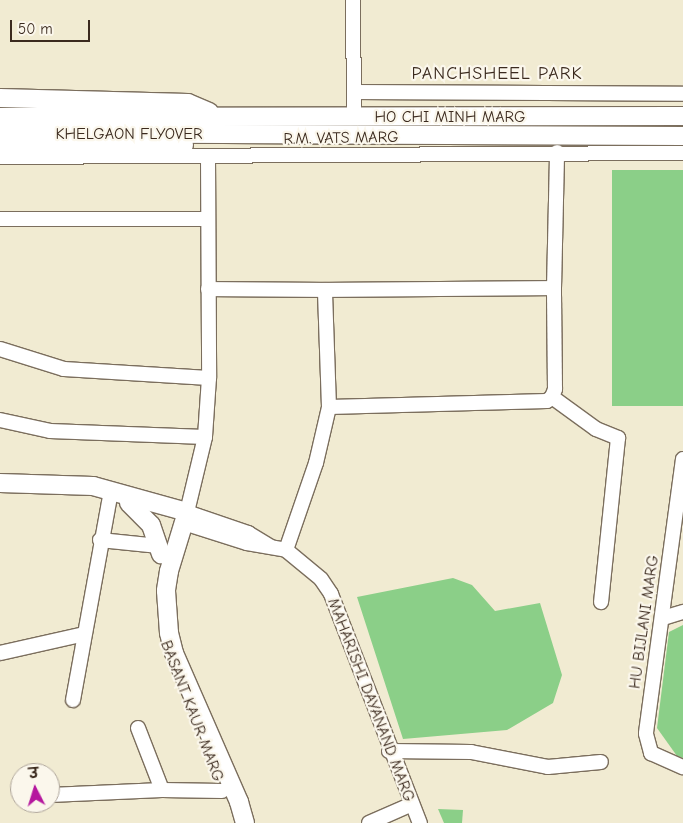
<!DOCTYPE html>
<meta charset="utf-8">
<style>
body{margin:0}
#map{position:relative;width:683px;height:823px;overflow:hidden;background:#f1ebd2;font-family:"Comic Neue","Playpen Sans Deva",sans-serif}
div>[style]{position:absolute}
.green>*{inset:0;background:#8bcf88;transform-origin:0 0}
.roads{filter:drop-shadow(1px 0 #7b6e5d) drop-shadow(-1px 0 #7b6e5d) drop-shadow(0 1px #7b6e5d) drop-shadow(0 -1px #7b6e5d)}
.minor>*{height:14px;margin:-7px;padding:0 7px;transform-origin:7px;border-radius:7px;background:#fff}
.major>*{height:18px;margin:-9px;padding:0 9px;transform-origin:9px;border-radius:9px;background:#fff}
span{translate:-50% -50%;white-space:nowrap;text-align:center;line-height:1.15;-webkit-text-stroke:4.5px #fbf7ec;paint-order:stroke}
.street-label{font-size:16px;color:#3b2a1e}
.neighbourhood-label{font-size:18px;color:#3b2a1e;letter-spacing:1px}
.north{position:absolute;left:10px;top:763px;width:50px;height:50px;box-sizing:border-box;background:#fbf7ec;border:1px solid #aea59a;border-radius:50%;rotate:355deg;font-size:14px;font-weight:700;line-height:20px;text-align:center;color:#3b2a1e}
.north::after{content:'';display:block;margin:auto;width:18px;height:22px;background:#b5179e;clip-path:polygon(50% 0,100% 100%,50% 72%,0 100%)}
.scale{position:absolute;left:10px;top:20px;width:80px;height:22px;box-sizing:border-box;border:2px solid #3b2a1e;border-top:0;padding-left:6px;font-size:15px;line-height:18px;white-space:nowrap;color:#3b2a1e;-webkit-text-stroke:4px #fbf7ec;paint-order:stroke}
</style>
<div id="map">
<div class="green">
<i style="left:612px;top:170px;width:71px;height:236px"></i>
<i style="clip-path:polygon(453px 578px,472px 585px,495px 611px,540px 603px,562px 675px,553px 703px,507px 730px,403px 739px,357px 597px)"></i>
<i style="clip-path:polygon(683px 625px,683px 758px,677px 756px,657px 728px,669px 632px)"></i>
<i style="clip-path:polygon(438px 809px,463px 810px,462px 823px,444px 823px)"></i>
</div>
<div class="roads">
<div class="minor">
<i style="left:353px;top:0;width:117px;rotate:89.5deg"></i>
<i style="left:354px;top:92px;width:329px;rotate:0.3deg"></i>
<i style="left:0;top:157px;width:683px;rotate:-0.34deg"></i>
<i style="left:208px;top:157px;width:221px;rotate:89.7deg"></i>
<i style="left:209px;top:378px;width:59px;rotate:93.9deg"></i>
<i style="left:205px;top:437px;width:77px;rotate:103.5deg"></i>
<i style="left:187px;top:512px;width:65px;rotate:19deg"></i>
<i style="left:248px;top:533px;width:26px;rotate:31deg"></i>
<i style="left:0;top:219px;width:207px"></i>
<i style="left:208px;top:289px;width:117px;rotate:0.5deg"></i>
<i style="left:0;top:349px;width:67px;rotate:17.4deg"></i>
<i style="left:64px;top:369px;width:145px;rotate:3.6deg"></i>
<i style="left:552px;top:397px;width:54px;rotate:36deg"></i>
<i style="left:596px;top:429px;width:24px;rotate:22deg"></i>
<i style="left:618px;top:438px;width:165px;rotate:95.9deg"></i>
<i style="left:329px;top:407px;width:218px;rotate:-1.6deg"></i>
<i style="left:547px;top:401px;width:6px;rotate:-39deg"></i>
<i style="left:552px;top:397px;width:9px;rotate:-69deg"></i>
<i style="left:555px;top:389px;width:101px;rotate:-90.6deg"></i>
<i style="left:0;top:420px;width:51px;rotate:12.4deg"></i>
<i style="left:50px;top:431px;width:155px;rotate:2.2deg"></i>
<i style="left:683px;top:459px;width:277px;rotate:97.7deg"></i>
<i style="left:646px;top:734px;width:20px;rotate:75deg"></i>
<i style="left:651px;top:753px;width:35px;rotate:24deg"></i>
<i style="left:184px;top:523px;width:66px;rotate:17.6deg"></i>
<i style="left:247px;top:543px;width:40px;rotate:10deg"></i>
<i style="left:286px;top:550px;width:45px;rotate:39.6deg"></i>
<i style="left:321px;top:579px;width:18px;rotate:56deg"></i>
<i style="left:331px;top:594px;width:246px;rotate:68.8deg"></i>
<i style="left:100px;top:540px;width:59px;rotate:5.8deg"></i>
<i style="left:286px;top:550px;width:92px;rotate:-71deg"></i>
<i style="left:316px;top:463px;width:57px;rotate:-76.9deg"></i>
<i style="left:329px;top:407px;width:117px;rotate:-92deg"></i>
<i style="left:325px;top:290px;width:229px;rotate:-0.5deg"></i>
<i style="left:554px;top:288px;width:136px;rotate:-88.7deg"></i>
<i style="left:663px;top:618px;width:21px;rotate:-17deg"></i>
<i style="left:0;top:653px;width:86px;rotate:-12.7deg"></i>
<i style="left:73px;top:700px;width:206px;rotate:-79.7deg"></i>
<i style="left:138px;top:728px;width:66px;rotate:68.8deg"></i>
<i style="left:389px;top:751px;width:82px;rotate:0.7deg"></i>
<i style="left:471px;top:752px;width:78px;rotate:11deg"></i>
<i style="left:548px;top:767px;width:53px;rotate:-5.4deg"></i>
<i style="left:50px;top:795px;width:112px;rotate:-2.6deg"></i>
<i style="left:162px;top:790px;width:60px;rotate:1deg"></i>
<i style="left:369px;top:823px;width:47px;rotate:-23.8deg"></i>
</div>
<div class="major">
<i style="left:0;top:98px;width:188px;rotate:1.5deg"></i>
<i style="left:188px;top:103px;width:23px;rotate:23deg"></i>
<i style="left:0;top:117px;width:683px;rotate:-0.08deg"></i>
<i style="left:0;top:133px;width:683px;rotate:0.25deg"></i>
<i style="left:0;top:148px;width:184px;rotate:-0.9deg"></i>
<i style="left:0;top:483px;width:93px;rotate:1.8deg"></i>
<i style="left:93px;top:486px;width:98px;rotate:15.5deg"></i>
<i style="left:187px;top:512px;width:62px;rotate:107deg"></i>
<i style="left:169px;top:571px;width:20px;rotate:99deg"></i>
<i style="left:166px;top:591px;width:42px;rotate:85.9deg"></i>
<i style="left:169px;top:633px;width:21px;rotate:76deg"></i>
<i style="left:174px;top:653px;width:163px;rotate:66.4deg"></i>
<i style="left:239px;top:802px;width:22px;rotate:74deg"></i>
<i style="left:129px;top:503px;width:31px;rotate:45deg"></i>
<i style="left:151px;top:525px;width:31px;rotate:71deg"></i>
</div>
</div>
<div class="street-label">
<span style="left:450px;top:117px">HO CHI MINH MARG</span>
<span style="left:129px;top:134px">KHELGAON FLYOVER</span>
<span style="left:341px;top:138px;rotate:-1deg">R.M. VATS MARG</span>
<span style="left:644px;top:622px;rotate:-82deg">HU BIJLANI MARG</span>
<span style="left:371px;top:700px;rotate:69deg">MAHARISHI DAYANAND MARG</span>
<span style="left:192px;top:711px;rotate:69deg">BASANT KAUR MARG</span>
</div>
<div class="neighbourhood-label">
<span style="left:497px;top:74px">PANCHSHEEL PARK</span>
</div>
<div class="north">उ</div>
<div class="scale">50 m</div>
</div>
